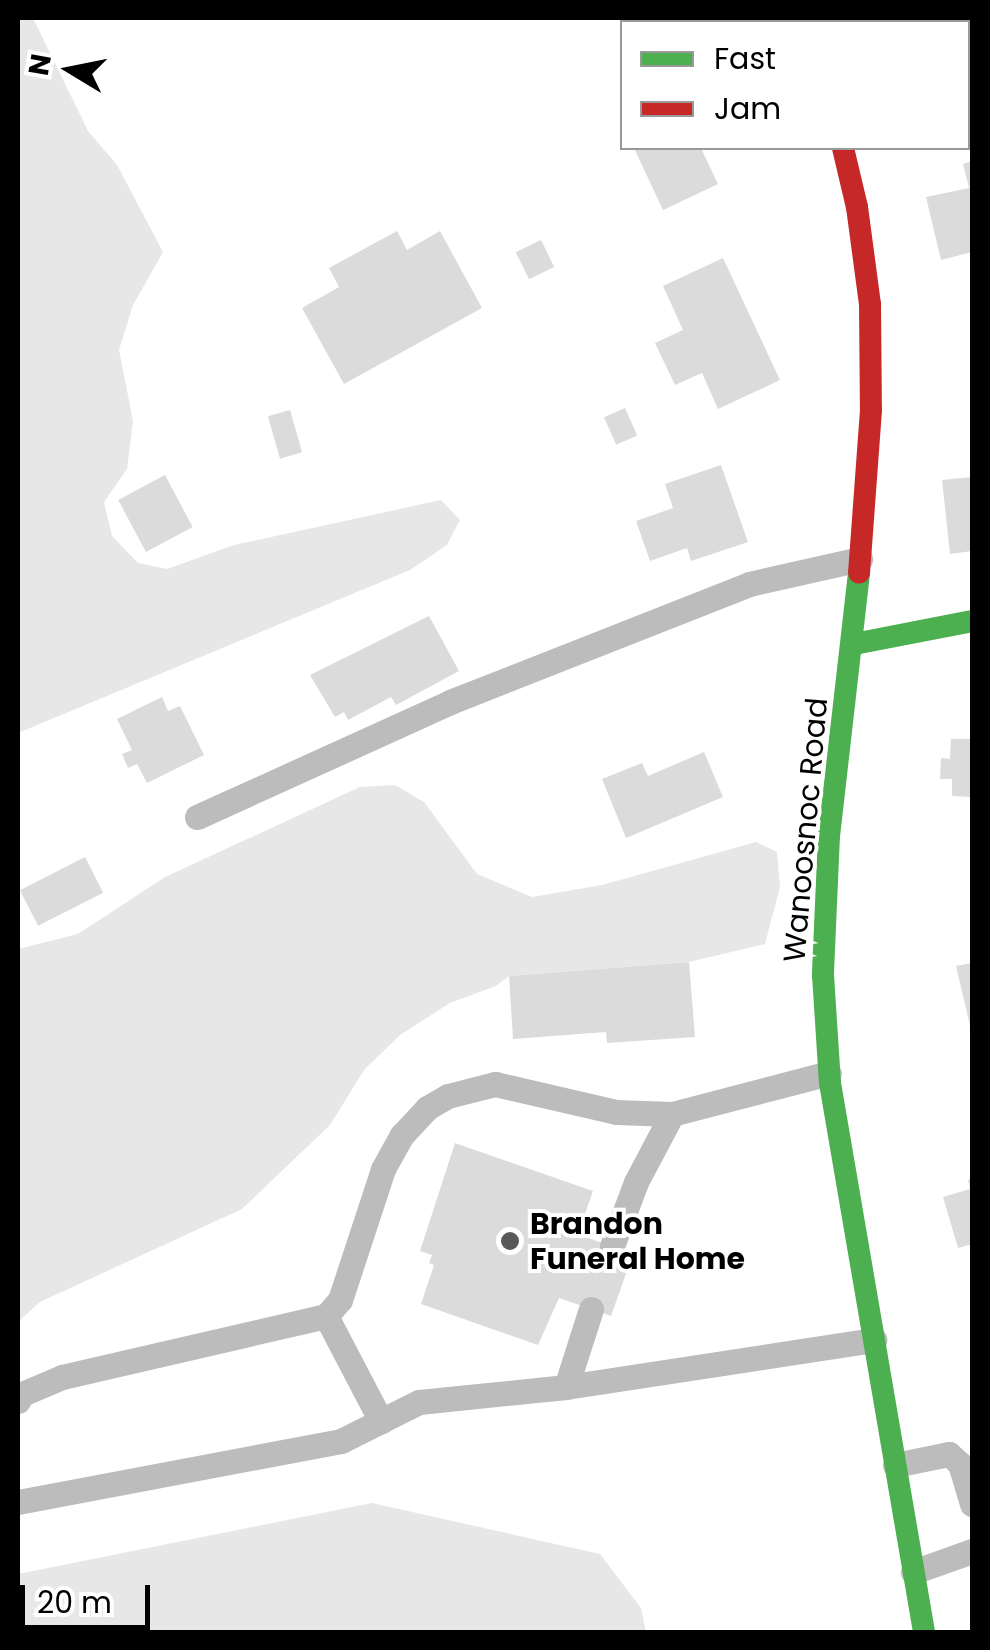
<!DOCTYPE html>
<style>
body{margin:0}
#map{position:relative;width:990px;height:1650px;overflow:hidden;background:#fff;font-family:Poppins,sans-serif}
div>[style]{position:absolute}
.green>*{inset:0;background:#e7e7e7}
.building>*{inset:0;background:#dbdbdb;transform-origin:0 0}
.lane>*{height:25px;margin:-12.5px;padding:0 12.5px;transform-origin:12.5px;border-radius:12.5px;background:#bcbcbc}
.fast>*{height:22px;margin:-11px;padding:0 11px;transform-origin:11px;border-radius:11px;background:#4caf50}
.jam>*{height:22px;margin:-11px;padding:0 11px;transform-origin:11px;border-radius:11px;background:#c62828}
.dots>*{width:28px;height:28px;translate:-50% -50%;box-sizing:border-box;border:5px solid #fff;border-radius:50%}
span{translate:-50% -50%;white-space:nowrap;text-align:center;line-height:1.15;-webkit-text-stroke:8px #fff;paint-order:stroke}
.street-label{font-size:30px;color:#000}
.poi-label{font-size:30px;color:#000;font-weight:700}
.left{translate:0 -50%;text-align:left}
.frame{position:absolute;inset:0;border:20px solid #000;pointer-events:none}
.legend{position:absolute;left:620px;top:20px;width:350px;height:130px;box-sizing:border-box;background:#fff;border:2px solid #999;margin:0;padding:12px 18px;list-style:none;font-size:30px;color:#000}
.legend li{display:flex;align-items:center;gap:20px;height:50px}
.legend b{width:50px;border:2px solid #999}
.north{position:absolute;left:20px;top:20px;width:100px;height:100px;-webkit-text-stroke:8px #fff;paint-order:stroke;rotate:280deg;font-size:28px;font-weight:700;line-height:40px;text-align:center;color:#000}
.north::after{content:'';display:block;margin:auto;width:35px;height:45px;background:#000;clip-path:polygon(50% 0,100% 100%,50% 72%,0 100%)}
.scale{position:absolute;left:20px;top:1585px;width:130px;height:45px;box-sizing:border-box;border:5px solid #000;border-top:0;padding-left:12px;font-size:30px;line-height:35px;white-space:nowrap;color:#000;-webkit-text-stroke:8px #fff;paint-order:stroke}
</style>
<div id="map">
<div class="green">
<i style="clip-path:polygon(18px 18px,33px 18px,88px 131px,117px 165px,163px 252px,133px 305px,119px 350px,133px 421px,127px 469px,104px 502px,112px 536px,138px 563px,167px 569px,234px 545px,441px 500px,460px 520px,447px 545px,410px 570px,18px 733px)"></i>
<i style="clip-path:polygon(395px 785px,424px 802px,477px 874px,532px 897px,602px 885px,756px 842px,777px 852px,780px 887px,765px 944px,689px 962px,509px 976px,496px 986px,450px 1003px,400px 1035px,364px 1070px,330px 1125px,242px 1209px,40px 1302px,18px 1322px,18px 949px,78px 934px,165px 877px,360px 787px)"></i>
<i style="clip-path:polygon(372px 1503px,600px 1554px,641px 1608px,646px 1632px,18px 1632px,18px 1574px)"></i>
</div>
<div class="building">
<i style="clip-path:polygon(634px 148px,701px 148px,718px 184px,663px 210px)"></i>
<i style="clip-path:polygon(972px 161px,972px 252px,941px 260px,926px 197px,969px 188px,963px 164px)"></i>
<i style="clip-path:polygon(397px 231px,407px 250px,440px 231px,482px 308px,344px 384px,302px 308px,339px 287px,329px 268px)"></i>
<i style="left:541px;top:240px;width:30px;height:28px;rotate:64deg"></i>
<i style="clip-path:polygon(723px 258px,780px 380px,718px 409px,702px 373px,675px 385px,655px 343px,683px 330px,663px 286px)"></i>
<i style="left:625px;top:408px;width:30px;height:23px;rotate:66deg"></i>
<i style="left:290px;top:410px;width:44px;height:23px;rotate:74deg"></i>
<i style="clip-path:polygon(721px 465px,748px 542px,691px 561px,687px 548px,650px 561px,636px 521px,673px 508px,665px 484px)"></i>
<i style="left:165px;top:475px;width:59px;height:53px;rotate:62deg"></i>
<i style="clip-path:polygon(972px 477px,972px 551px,950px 554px,942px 480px)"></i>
<i style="clip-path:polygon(429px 616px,459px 671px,396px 705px,391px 697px,348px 720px,344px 712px,335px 717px,310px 675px)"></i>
<i style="clip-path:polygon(162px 697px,168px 711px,180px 706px,204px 755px,147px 783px,137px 764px,128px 768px,122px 754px,132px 750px,117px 719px)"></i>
<i style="clip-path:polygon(951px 739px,972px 739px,972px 797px,952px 796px,952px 779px,940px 779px,941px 758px,950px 759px)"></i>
<i style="clip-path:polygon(704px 752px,723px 797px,626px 838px,602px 779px,642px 763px,648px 776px)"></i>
<i style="left:85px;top:857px;width:40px;height:73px;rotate:63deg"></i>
<i style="clip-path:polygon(689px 962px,695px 1037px,607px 1043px,606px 1032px,513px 1039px,509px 976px)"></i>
<i style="clip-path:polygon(972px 963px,972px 1030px,971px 1030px,956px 966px)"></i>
<i style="clip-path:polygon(455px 1143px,593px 1191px,580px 1228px,585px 1229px,583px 1236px,633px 1254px,611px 1316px,559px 1298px,538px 1345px,421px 1304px,434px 1265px,429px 1263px,432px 1255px,420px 1251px)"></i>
<i style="clip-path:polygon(972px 1178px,972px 1244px,958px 1248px,943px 1197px,970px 1189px,968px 1180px)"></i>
</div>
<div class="lane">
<i style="left:197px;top:817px;width:278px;rotate:-24.4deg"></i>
<i style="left:450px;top:702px;width:321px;rotate:-21.5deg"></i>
<i style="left:749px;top:584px;width:114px;rotate:-12.7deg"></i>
<i style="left:612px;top:1246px;width:68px;rotate:-69.4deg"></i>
<i style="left:636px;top:1182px;width:77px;rotate:-62.1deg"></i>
<i style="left:326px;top:1316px;width:119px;rotate:62.4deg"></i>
<i style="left:566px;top:1387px;width:82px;rotate:-72.2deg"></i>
<i style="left:18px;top:1401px;width:8px;rotate:-60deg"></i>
<i style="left:22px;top:1394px;width:43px;rotate:-23deg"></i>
<i style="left:62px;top:1377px;width:271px;rotate:-13deg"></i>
<i style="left:326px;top:1316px;width:21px;rotate:-49deg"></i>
<i style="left:340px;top:1300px;width:138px;rotate:-71.8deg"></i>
<i style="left:383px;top:1169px;width:39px;rotate:-61deg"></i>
<i style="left:402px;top:1135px;width:37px;rotate:-47deg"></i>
<i style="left:427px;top:1108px;width:24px;rotate:-30deg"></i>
<i style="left:448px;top:1096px;width:49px;rotate:-14.3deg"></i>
<i style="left:495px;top:1084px;width:124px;rotate:13deg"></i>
<i style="left:616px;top:1112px;width:56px;rotate:2deg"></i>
<i style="left:672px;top:1114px;width:162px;rotate:-14.6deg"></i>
<i style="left:895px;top:1465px;width:55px;rotate:-11.5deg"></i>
<i style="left:949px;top:1454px;width:15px;rotate:42deg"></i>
<i style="left:960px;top:1464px;width:42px;rotate:73.3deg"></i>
<i style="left:18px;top:1502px;width:329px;rotate:-10.7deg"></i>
<i style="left:341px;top:1441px;width:87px;rotate:-26.6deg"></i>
<i style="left:419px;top:1402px;width:148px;rotate:-5.8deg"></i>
<i style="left:566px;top:1387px;width:312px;rotate:-8.7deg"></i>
<i style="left:913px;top:1572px;width:63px;rotate:-19.6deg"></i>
</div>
<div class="fast">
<i style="left:796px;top:18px;width:5px;rotate:53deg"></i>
<i style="left:859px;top:573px;width:264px;rotate:96.5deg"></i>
<i style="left:829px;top:835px;width:140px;rotate:92.5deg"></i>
<i style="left:823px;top:975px;width:108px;rotate:86.3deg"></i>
<i style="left:830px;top:1083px;width:557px;rotate:80.28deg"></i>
<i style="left:854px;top:644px;width:120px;rotate:-11deg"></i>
</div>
<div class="jam">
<i style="left:843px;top:148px;width:61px;rotate:76.7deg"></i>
<i style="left:857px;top:207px;width:98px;rotate:82.4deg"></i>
<i style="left:870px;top:304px;width:106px;rotate:89.5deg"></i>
<i style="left:871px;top:410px;width:163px;rotate:94.2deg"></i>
</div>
<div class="dots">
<i style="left:510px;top:1241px;background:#595959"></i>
</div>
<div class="street-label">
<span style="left:806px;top:830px;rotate:-85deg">Wanoosnoc Road</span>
</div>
<div class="poi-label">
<span class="left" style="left:530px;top:1241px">Brandon<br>Funeral Home</span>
</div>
<div class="frame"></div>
<ul class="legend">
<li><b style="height:12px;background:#4caf50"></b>Fast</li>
<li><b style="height:12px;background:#c62828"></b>Jam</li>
</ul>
<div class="north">N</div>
<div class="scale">20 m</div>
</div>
